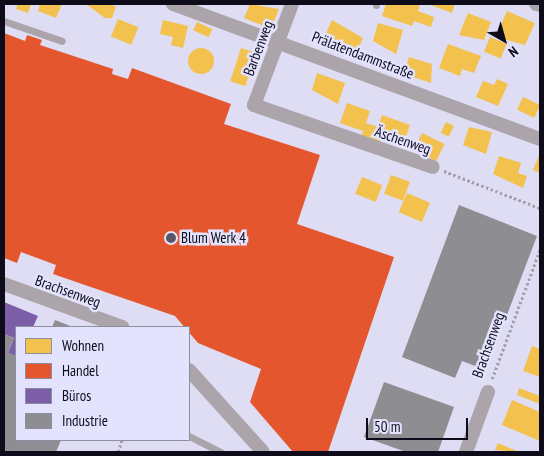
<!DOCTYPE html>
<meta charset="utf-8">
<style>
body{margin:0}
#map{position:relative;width:544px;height:456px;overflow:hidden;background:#dfddf4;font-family:"PT Sans Narrow",sans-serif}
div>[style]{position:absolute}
.homes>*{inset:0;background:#f2c14e;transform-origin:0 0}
.round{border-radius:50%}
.shops>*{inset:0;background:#e4572e}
.offices>*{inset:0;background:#7b5ea7}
.industry>*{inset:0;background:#8d8d92}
.path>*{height:2.5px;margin-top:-1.25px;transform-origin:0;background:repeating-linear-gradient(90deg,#a39fa9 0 2.5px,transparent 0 5px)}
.lane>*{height:7px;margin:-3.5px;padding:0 3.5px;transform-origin:3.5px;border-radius:3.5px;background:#aba5ab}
.street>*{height:14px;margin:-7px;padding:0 7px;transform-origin:7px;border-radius:7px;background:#aba5ab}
.dots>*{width:14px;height:14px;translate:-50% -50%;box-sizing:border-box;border:2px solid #e4e3fd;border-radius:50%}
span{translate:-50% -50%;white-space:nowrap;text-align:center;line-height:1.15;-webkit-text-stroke:5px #e4e3fd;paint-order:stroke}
.street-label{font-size:15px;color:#0e0c1a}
.poi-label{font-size:15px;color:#0e0c1a}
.left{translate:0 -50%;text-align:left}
.frame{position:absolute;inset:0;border:5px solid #0e0c1a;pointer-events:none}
.legend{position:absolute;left:15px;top:326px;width:175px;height:115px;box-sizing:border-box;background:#e4e3fd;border:1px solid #8e8da2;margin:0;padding:6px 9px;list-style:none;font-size:15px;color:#0e0c1a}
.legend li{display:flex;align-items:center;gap:10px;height:25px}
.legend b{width:25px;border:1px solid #8e8da2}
.north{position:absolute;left:479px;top:15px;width:50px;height:50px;-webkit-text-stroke:4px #e4e3fd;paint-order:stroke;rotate:142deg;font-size:14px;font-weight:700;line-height:20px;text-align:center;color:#0e0c1a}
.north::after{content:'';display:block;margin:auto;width:18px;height:22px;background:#0e0c1a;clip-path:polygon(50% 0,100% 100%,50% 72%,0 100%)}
.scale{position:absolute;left:366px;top:418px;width:102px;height:22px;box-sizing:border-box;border:2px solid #0e0c1a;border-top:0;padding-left:6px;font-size:15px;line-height:18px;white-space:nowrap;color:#0e0c1a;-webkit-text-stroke:4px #e4e3fd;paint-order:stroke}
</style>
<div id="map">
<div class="homes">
<i style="clip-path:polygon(18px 4px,31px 4px,28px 13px,16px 9px)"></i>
<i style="clip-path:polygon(40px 4px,62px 4px,56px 18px,38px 11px)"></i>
<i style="clip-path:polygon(86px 4px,111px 4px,116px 7px,112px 18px,105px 18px)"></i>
<i style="clip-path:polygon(250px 4px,279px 9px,271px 29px,244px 18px)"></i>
<i style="clip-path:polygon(386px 4px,420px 4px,418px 11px,434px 17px,431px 27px,414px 21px,412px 26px,382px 16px)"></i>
<i style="clip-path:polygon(428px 4px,455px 4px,452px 13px)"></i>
<i style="clip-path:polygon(507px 11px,535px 23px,525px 45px,496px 37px)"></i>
<i style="clip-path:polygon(468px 13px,491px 22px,484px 40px,459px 35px)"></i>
<i style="left:118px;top:19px;width:22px;height:19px;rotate:22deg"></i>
<i style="clip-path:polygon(163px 20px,188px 26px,183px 48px,171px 45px,173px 37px,160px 34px)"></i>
<i style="clip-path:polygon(332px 20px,363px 38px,356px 54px,323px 40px)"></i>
<i style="left:197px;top:22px;width:17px;height:9px;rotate:25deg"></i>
<i style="clip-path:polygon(378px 23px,403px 30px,396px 54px,373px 41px)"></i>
<i style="left:490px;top:37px;width:18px;height:16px;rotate:22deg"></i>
<i style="clip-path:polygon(448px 44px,481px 56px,474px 73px,462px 69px,460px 76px,439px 68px)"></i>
<i style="left:241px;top:48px;width:16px;height:35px;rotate:18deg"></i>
<i class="round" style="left:188px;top:48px;width:26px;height:26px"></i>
<i style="clip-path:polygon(409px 57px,432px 64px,431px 83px,404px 74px)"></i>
<i style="clip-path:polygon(317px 73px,345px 83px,338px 104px,312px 90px)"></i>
<i style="clip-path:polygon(497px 79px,508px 84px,498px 106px,476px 97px,483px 81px,494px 85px)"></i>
<i style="left:523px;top:97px;width:19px;height:14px;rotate:25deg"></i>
<i style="clip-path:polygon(347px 103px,370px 111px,366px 123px,378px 127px,382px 115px,410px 125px,403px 144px,382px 137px,380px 144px,361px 138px,363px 131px,340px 123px)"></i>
<i style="left:446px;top:122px;width:9px;height:12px;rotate:27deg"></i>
<i style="clip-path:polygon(469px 127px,492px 132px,486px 154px,463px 145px)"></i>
<i style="left:422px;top:133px;width:25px;height:19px;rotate:26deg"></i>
<i style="clip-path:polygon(540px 153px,540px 173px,533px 170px)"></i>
<i style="clip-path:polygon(499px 156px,521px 163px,518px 173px,527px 176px,523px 188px,493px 174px)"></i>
<i style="left:391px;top:175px;width:20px;height:20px;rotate:20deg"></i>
<i style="left:362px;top:177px;width:22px;height:18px;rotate:22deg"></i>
<i style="left:407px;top:193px;width:25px;height:21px;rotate:23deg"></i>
<i style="clip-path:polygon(532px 346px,540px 349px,540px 377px,523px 371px)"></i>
<i style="clip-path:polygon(519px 388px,540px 396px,540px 404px,517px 395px)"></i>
<i style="clip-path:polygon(512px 400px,540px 412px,540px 441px,502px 425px)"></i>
<i style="clip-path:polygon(498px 443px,519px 452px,495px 450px)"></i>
</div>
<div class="shops">
<i style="clip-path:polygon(4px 33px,25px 41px,27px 35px,42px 40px,40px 45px,113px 69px,112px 74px,128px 79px,132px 68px,231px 104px,224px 124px,320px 155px,297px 224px,394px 257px,328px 452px,293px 452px,250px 402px,261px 369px,198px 343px,175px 316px,53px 274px,56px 265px,21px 252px,17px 263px,4px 258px)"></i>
</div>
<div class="offices">
<i style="clip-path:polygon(4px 302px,38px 316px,33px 327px,16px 327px,16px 356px,8px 353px,14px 338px,4px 334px)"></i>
</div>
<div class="industry">
<i style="clip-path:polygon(459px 205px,537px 236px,486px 370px,462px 361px,455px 378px,402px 357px)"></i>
<i style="clip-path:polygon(55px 320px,73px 327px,52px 327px)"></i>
<i style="clip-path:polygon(4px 334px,14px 338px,8px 353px,16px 356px,16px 440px,61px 440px,56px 452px,4px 452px)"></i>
<i style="clip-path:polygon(384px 382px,454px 407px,438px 452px,406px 452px,364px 437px)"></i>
</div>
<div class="path">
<i style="left:444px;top:171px;width:103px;rotate:21.1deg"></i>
<i style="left:492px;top:379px;width:139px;rotate:-69.7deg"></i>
<i style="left:118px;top:452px;width:13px;rotate:-72deg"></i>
</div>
<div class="lane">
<i style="left:376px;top:5px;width:1px;rotate:-90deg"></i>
<i style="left:4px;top:21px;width:61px;rotate:19deg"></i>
<i style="left:189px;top:436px;width:36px;rotate:27deg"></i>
</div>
<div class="street">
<i style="left:173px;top:4px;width:391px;rotate:20.2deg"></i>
<i style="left:292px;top:4px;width:108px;rotate:110.6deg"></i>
<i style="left:254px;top:105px;width:189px;rotate:19.1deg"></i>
<i style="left:536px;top:4px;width:4px;rotate:14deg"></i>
<i style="left:4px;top:284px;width:126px;rotate:20deg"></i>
<i style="left:189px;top:370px;width:110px;rotate:47.9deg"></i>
<i style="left:466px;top:452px;width:64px;rotate:-69.9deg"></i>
</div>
<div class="dots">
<i style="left:171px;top:238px;background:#575566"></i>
</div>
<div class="street-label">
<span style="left:258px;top:48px;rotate:-69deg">Barbenweg</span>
<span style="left:363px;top:55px;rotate:21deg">Prälatendammstraße</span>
<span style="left:403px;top:140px;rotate:19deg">Äschenweg</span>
<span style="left:68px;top:291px;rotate:20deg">Brachsenweg</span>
<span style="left:488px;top:345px;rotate:-70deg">Brachsenweg</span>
</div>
<div class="poi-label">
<span class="left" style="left:181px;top:238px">Blum Werk 4</span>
</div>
<div class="frame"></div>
<ul class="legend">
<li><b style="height:14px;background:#f2c14e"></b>Wohnen</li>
<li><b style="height:14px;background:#e4572e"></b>Handel</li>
<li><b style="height:14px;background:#7b5ea7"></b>Büros</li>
<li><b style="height:14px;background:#8d8d92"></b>Industrie</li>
</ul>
<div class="north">N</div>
<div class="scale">50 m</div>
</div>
